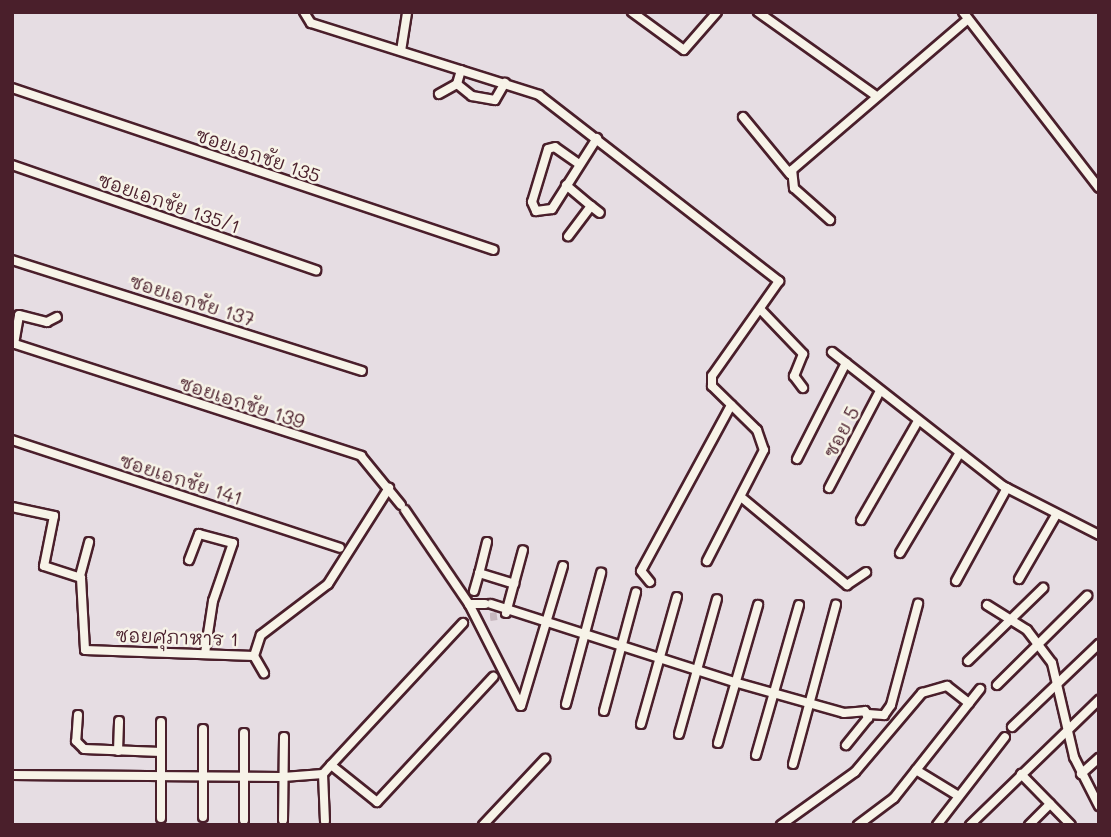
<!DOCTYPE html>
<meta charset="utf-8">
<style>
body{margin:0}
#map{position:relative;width:1111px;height:837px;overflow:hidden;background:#e6dde3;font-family:Mali,"Playpen Sans Thai",sans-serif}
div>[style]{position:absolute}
.minor-tunnel>*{height:8px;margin-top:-4px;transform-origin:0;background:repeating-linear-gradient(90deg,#c7b7be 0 8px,transparent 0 12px)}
.roads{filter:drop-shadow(2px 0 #4a1f2b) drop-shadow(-2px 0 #4a1f2b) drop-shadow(0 2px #4a1f2b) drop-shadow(0 -2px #4a1f2b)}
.minor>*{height:8px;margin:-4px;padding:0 4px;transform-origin:4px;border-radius:4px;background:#f7f3e8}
span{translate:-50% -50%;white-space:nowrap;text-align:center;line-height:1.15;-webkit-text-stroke:5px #f7f3e8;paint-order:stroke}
.street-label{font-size:19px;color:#4a1f2b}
.frame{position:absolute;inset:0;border:14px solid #4a1f2b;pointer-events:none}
</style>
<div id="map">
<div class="minor-tunnel">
<i style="left:490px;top:617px;width:7px;rotate:-8deg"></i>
</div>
<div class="roads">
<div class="minor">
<i style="left:304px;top:12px;width:13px;rotate:58deg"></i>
<i style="left:311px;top:23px;width:239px;rotate:17.5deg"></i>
<i style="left:539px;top:95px;width:304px;rotate:37.8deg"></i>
<i style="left:779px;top:281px;width:116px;rotate:125.2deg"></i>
<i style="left:712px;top:376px;width:10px;rotate:90deg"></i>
<i style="left:712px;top:386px;width:63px;rotate:44.4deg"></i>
<i style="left:757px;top:430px;width:21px;rotate:71deg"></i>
<i style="left:764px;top:450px;width:125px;rotate:117.2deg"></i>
<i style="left:632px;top:12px;width:64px;rotate:36.2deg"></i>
<i style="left:684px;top:50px;width:50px;rotate:-49deg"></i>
<i style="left:758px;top:12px;width:143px;rotate:35.4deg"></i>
<i style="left:963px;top:12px;width:222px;rotate:52.3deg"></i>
<i style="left:401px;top:51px;width:39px;rotate:-81deg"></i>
<i style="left:461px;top:70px;width:15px;rotate:106deg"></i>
<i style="left:457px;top:84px;width:19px;rotate:39deg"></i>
<i style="left:472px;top:96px;width:23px;rotate:10deg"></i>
<i style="left:495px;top:100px;width:20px;rotate:-60deg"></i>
<i style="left:12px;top:88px;width:508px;rotate:18.58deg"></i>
<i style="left:439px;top:94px;width:21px;rotate:-29deg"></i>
<i style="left:743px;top:117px;width:74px;rotate:50.5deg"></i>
<i style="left:579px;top:164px;width:29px;rotate:-145deg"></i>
<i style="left:555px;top:147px;width:7px;rotate:164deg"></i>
<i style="left:548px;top:149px;width:55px;rotate:106.8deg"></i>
<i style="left:532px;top:202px;width:10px;rotate:66deg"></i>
<i style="left:536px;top:211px;width:16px;rotate:-7deg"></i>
<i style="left:552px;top:209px;width:84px;rotate:-57.6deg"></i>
<i style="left:12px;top:165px;width:322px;rotate:19.1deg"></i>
<i style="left:566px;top:185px;width:33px;rotate:40deg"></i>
<i style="left:591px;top:206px;width:38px;rotate:127deg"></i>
<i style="left:591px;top:206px;width:11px;rotate:38deg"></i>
<i style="left:830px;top:220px;width:48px;rotate:-138.4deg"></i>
<i style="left:794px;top:188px;width:18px;rotate:-96deg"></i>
<i style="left:792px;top:170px;width:232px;rotate:-40.6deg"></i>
<i style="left:12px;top:260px;width:367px;rotate:17.6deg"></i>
<i style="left:761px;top:310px;width:61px;rotate:46.3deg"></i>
<i style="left:803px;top:354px;width:24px;rotate:112deg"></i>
<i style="left:794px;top:376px;width:15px;rotate:53deg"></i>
<i style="left:12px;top:343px;width:367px;rotate:17.9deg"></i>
<i style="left:361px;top:456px;width:63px;rotate:50.8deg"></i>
<i style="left:14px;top:344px;width:29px;rotate:-80deg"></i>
<i style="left:19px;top:315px;width:29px;rotate:14deg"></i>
<i style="left:47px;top:322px;width:11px;rotate:-27deg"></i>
<i style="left:832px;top:352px;width:217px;rotate:38.1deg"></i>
<i style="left:1003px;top:486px;width:108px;rotate:27deg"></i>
<i style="left:12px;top:440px;width:345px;rotate:18.2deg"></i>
<i style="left:797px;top:459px;width:108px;rotate:-63deg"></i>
<i style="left:829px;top:488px;width:110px;rotate:-62.3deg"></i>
<i style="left:741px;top:497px;width:138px;rotate:39.7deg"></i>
<i style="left:847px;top:585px;width:23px;rotate:-34deg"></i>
<i style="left:12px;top:507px;width:43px;rotate:12.1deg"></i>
<i style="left:54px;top:516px;width:51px;rotate:101.3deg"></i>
<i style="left:44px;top:566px;width:39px;rotate:18deg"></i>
<i style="left:81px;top:578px;width:72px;rotate:86.8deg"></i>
<i style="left:85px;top:650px;width:169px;rotate:2deg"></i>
<i style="left:405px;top:510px;width:114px;rotate:55.8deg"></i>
<i style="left:469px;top:604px;width:114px;rotate:63deg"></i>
<i style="left:861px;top:520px;width:114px;rotate:-60.1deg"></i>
<i style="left:487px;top:542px;width:32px;rotate:104deg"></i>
<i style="left:479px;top:573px;width:37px;rotate:17deg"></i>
<i style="left:900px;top:553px;width:115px;rotate:-59.2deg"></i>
<i style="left:189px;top:560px;width:28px;rotate:-69deg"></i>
<i style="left:199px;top:534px;width:35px;rotate:15deg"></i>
<i style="left:233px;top:543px;width:61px;rotate:109deg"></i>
<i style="left:213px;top:601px;width:53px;rotate:98.7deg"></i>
<i style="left:80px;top:576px;width:35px;rotate:-75deg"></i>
<i style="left:1019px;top:579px;width:74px;rotate:-60deg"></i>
<i style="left:956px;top:581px;width:106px;rotate:-61.3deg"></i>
<i style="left:650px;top:582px;width:14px;rotate:-129deg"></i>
<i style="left:641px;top:571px;width:189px;rotate:-61.5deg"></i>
<i style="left:474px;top:591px;width:19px;rotate:-74deg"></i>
<i style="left:469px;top:604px;width:16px"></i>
<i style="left:491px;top:604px;width:255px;rotate:17.8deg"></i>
<i style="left:734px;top:682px;width:114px;rotate:15.7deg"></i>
<i style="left:844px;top:713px;width:21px;rotate:-5deg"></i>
<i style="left:865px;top:711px;width:8px;rotate:67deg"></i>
<i style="left:868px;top:718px;width:35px;rotate:129deg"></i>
<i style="left:987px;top:605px;width:47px;rotate:32deg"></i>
<i style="left:1027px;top:630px;width:41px;rotate:52.9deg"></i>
<i style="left:1052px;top:663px;width:97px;rotate:76.8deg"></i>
<i style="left:1074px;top:757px;width:55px;rotate:63deg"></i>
<i style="left:506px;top:613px;width:65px;rotate:-74.9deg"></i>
<i style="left:463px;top:623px;width:194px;rotate:132.9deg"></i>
<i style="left:331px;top:765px;width:59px;rotate:38.8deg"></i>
<i style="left:377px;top:802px;width:171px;rotate:-47.1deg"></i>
<i style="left:254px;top:656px;width:22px;rotate:-72deg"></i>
<i style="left:261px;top:635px;width:84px;rotate:-37.3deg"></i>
<i style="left:328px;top:584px;width:114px;rotate:-57.6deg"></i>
<i style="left:254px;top:656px;width:20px;rotate:60deg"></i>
<i style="left:968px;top:661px;width:105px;rotate:-44.2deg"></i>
<i style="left:997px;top:685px;width:127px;rotate:-44.7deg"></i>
<i style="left:566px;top:704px;width:136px;rotate:-75deg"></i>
<i style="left:521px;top:706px;width:146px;rotate:-73.3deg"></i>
<i style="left:604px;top:711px;width:123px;rotate:-74.9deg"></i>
<i style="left:868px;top:714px;width:16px;rotate:4deg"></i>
<i style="left:884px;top:715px;width:12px;rotate:-55deg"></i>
<i style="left:891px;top:705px;width:105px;rotate:-75deg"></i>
<i style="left:78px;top:715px;width:26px;rotate:94deg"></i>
<i style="left:76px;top:741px;width:11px;rotate:45deg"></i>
<i style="left:84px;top:749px;width:77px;rotate:2.2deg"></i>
<i style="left:641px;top:724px;width:132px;rotate:-74.2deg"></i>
<i style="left:1012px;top:727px;width:120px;rotate:-43.7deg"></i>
<i style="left:244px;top:733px;width:87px;rotate:90deg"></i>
<i style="left:679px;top:734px;width:140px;rotate:-74.3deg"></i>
<i style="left:718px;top:743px;width:144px;rotate:-73.8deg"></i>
<i style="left:118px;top:751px;width:30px;rotate:-88deg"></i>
<i style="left:756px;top:755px;width:156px;rotate:-74deg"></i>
<i style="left:793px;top:764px;width:165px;rotate:-74.9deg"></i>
<i style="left:916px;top:770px;width:48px;rotate:31.4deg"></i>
<i style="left:323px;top:774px;width:47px;rotate:87.6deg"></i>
<i style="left:1021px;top:774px;width:71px;rotate:45.6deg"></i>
<i style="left:1081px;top:774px;width:24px;rotate:-42deg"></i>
<i style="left:12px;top:775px;width:271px;rotate:0.4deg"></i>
<i style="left:283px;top:777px;width:40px;rotate:-4.3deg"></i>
<i style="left:323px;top:774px;width:12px;rotate:-48deg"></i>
<i style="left:203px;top:817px;width:88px;rotate:-90deg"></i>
<i style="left:161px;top:818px;width:96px;rotate:-90deg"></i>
<i style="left:283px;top:820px;width:83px;rotate:-89.3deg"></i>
<i style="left:483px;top:825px;width:91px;rotate:-46.8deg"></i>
<i style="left:781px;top:825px;width:91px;rotate:-35.6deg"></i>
<i style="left:855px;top:772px;width:104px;rotate:-49.7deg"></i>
<i style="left:922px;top:693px;width:26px;rotate:-16deg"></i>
<i style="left:947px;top:686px;width:28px;rotate:38deg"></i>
<i style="left:858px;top:825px;width:45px;rotate:-36.9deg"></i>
<i style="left:894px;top:798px;width:139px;rotate:-51.7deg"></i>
<i style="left:937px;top:825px;width:111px;rotate:-52.3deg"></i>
<i style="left:970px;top:825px;width:180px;rotate:-44.1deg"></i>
<i style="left:1029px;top:825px;width:30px;rotate:-45deg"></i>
</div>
</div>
<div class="street-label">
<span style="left:258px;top:155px;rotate:19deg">ซอยเอกชัย 135</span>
<span style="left:169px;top:203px;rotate:19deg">ซอยเอกชัย 135/1</span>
<span style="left:192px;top:300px;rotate:18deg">ซอยเอกชัย 137</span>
<span style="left:242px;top:402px;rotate:18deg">ซอยเอกชัย 139</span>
<span style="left:841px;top:432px;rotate:-62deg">ซอย 5</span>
<span style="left:181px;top:479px;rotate:18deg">ซอยเอกชัย 141</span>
<span style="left:177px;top:637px;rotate:2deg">ซอยศุภาหาร 1</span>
</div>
<div class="frame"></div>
</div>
